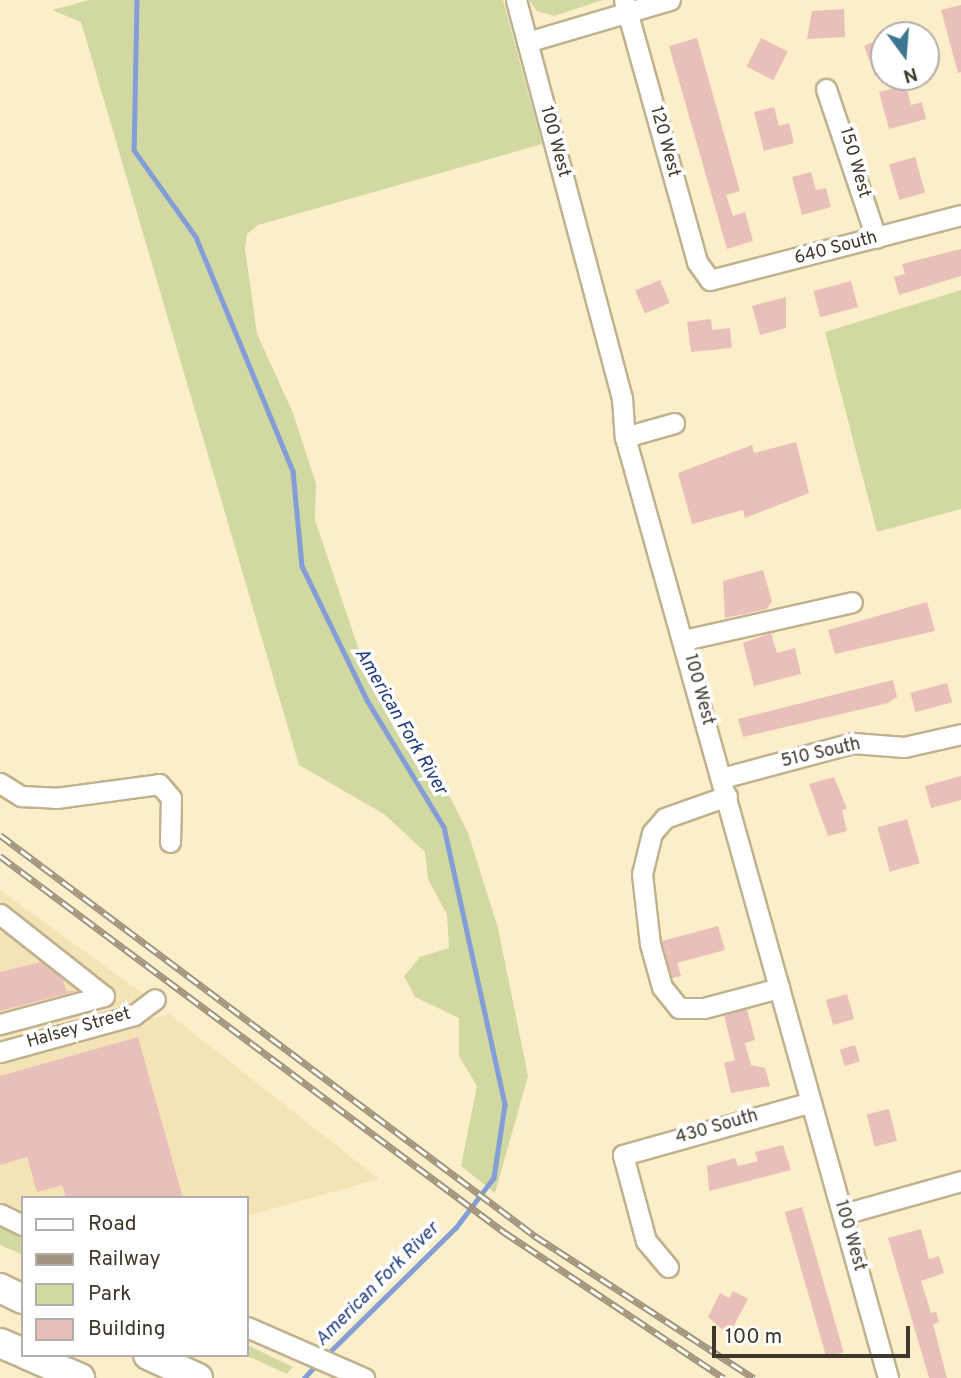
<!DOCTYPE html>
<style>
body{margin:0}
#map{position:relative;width:961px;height:1378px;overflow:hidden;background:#fdeeca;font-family:Overpass,sans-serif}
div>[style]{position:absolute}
.built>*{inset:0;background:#f5e3b8}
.green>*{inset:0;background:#d1d8a2}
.stream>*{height:4.5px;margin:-2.25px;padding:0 2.25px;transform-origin:2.25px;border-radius:2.25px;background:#839ed7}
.building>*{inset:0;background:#e9bfba;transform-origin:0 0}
.roads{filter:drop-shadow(2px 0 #c0b18f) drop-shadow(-2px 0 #c0b18f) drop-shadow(0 2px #c0b18f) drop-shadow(0 -2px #c0b18f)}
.minor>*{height:19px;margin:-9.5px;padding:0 9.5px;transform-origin:9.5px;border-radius:9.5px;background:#fff}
.highway>*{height:28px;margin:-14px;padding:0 14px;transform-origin:14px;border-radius:14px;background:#fff}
.rail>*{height:7px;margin-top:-3.5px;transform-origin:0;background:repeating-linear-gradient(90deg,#fff 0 13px,#a0957c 0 26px);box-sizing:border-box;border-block:2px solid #a0957c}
span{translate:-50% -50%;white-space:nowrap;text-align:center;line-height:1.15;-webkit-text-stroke:7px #fff;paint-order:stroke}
.street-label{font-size:18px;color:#3e382a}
.water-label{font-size:19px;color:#203d80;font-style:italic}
.legend{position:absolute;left:21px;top:1196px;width:228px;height:161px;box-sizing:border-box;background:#fff;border:2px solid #b2afaa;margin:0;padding:9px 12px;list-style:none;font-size:21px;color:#3e382a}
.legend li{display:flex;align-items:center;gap:14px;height:35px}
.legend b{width:35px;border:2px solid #b2afaa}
.north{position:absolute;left:870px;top:21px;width:70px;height:70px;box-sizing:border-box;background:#fff;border:2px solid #b2afaa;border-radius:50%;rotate:164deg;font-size:19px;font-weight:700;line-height:28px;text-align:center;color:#3e382a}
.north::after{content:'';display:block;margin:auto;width:24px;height:32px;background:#3b778e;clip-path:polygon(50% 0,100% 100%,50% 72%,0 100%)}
.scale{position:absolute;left:712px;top:1326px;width:198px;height:32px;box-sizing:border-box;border:4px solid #3e382a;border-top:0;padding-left:9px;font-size:21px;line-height:24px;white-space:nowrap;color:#3e382a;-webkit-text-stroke:5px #fff;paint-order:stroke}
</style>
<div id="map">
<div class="built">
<i style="clip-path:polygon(0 890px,149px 998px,0 1039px)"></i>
<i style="clip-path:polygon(169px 1014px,379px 1179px,247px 1216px,247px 1198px,23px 1198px,23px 1211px,0 1202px,0 1059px)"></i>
</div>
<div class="green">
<i style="clip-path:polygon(89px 0,503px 0,542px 144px,258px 225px,247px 234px,245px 249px,257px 334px,293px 413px,316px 484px,315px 520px,364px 665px,404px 747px,444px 785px,468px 833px,498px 928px,528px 1076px,495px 1193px,461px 1166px,477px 1086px,459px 1056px,459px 1018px,415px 997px,404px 976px,420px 957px,449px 948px,447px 915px,428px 879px,425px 852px,384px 814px,299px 765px,81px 22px,52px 10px)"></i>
<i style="clip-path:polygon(529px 0,603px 0,554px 16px,537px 11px)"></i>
<i style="clip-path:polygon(961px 290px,961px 509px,877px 532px,825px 332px)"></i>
<i style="clip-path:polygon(0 1226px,23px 1236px,23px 1255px,0 1245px)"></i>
<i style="clip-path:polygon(247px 1345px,293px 1367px,287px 1374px,245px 1355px)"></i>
</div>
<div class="stream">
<i style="left:137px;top:0;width:150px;rotate:91.1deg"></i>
<i style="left:134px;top:150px;width:107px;rotate:54.5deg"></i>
<i style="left:196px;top:237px;width:253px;rotate:67.5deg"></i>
<i style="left:293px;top:471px;width:95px;rotate:84.6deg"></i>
<i style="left:302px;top:566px;width:149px;rotate:64.1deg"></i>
<i style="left:367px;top:700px;width:149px;rotate:58.8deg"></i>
<i style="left:444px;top:827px;width:285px;rotate:77.6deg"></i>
<i style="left:505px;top:1105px;width:74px;rotate:98.6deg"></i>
<i style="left:494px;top:1178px;width:63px;rotate:127.2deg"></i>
<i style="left:456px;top:1228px;width:182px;rotate:135.4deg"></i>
<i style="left:304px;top:1378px;width:19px;rotate:-47deg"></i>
</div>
<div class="building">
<i style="clip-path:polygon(961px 5px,961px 72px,958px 73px,941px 10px)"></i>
<i style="clip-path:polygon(844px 9px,845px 37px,807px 39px,812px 11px)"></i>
<i style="clip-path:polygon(884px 37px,884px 71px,875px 76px,864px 46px)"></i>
<i style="clip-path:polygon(697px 38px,740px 191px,726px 195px,733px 216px,745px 212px,753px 241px,727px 249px,669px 46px)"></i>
<i style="left:761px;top:38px;width:30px;height:32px;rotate:27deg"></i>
<i style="clip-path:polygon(906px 85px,911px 105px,922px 102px,926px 119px,889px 129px,879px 92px)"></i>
<i style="clip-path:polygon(774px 107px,779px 126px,789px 123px,794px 143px,764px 151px,754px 112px)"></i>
<i style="left:915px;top:157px;width:37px;height:27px;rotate:74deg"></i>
<i style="clip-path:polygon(811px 172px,816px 190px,826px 188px,831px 207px,802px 215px,792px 177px)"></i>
<i style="clip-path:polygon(961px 249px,961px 276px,899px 295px,894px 277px,905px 274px,902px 264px)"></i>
<i style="left:660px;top:280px;width:25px;height:27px;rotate:67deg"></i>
<i style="left:851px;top:281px;width:27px;height:39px;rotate:75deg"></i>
<i style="clip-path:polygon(786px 297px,786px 328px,760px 335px,752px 306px)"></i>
<i style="clip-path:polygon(711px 319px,712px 330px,730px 328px,732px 348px,691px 352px,687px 322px)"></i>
<i style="clip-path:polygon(796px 442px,809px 493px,745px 518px,743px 510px,692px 524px,678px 473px,752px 445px,754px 453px)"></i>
<i style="clip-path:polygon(763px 570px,772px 601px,767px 609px,725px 618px,723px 581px)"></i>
<i style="clip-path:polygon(927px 602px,935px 631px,835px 654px,828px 630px)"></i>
<i style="clip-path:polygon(771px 633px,777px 653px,795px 648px,801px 674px,754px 686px,743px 643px)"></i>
<i style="clip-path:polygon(893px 680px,897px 697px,888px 703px,743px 737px,738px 719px)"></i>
<i style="left:947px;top:683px;width:20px;height:38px;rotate:75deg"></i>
<i style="clip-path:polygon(961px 776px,961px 800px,931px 808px,925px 786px)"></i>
<i style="clip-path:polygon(834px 777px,847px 809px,842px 810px,847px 831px,828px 836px,809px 784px)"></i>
<i style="left:907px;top:819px;width:46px;height:31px;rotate:74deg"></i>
<i style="clip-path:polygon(718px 926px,725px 950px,677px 963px,681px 976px,672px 978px,662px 941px)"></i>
<i style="clip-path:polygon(41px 962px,63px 979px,66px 991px,77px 991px,0 1011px,0 972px)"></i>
<i style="left:847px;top:994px;width:26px;height:22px;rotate:74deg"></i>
<i style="clip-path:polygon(747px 1009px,755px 1040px,745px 1043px,751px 1065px,765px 1068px,770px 1086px,731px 1093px,724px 1063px,735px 1060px,724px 1015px)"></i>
<i style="clip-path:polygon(138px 1037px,183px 1198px,66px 1198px,62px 1185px,37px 1192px,27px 1157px,0 1165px,0 1076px)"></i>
<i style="left:855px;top:1045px;width:17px;height:16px;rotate:73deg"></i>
<i style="left:889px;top:1109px;width:33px;height:23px;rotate:76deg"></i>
<i style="clip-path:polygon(783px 1145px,791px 1170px,709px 1191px,707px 1166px,735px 1158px,738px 1166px,758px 1161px,755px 1152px)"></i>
<i style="left:802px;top:1207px;width:151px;height:18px;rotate:74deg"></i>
<i style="clip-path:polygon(921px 1229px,929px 1259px,939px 1256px,944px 1273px,921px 1281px,931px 1313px,936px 1312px,939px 1322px,933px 1324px,947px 1378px,929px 1378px,888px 1238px)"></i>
<i style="clip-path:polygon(733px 1291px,748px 1299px,729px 1335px,708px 1317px,720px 1293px,729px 1298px)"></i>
</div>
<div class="roads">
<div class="minor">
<i style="left:516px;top:0;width:412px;rotate:75.1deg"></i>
<i style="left:622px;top:398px;width:39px;rotate:86deg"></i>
<i style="left:625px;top:437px;width:977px;rotate:74.38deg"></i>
<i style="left:624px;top:0;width:272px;rotate:74.4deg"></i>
<i style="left:697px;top:262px;width:22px;rotate:54deg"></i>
<i style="left:710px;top:280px;width:259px;rotate:-14.5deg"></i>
<i style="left:527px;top:42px;width:149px;rotate:-16.4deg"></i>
<i style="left:826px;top:89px;width:157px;rotate:71.4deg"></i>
<i style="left:625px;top:437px;width:51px;rotate:-15.9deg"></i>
<i style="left:684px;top:640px;width:172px;rotate:-12.7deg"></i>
<i style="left:722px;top:778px;width:136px;rotate:-15deg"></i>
<i style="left:853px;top:743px;width:51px;rotate:4.5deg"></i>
<i style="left:904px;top:747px;width:58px;rotate:-12.8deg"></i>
<i style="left:0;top:783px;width:25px;rotate:32deg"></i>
<i style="left:21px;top:796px;width:35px;rotate:3deg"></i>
<i style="left:56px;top:798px;width:104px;rotate:-7.7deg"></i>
<i style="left:159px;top:784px;width:18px;rotate:49deg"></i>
<i style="left:171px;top:798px;width:44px;rotate:91.3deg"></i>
<i style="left:727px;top:796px;width:66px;rotate:160.5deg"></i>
<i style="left:665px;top:818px;width:20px;rotate:131deg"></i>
<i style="left:652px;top:833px;width:42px;rotate:103.7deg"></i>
<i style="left:642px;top:874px;width:70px;rotate:83.5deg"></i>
<i style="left:650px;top:944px;width:45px;rotate:74.4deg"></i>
<i style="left:662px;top:987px;width:27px;rotate:51deg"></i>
<i style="left:679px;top:1008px;width:25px"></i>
<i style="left:704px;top:1008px;width:78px;rotate:-14.9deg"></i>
<i style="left:0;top:914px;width:132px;rotate:38.3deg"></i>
<i style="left:104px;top:996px;width:108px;rotate:164.9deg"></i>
<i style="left:0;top:1052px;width:139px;rotate:-15.4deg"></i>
<i style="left:134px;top:1015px;width:26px;rotate:-37deg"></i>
<i style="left:0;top:1214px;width:25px;rotate:26deg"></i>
<i style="left:843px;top:1214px;width:123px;rotate:-15.6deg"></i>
<i style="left:668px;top:1267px;width:34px;rotate:-130deg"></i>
<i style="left:646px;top:1241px;width:89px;rotate:-105deg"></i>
<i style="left:623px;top:1155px;width:195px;rotate:-15.7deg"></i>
<i style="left:247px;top:1327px;width:128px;rotate:23.6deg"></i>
</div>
<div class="highway">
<i style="left:0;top:1288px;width:25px;rotate:26deg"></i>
<i style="left:0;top:1343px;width:25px;rotate:23deg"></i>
<i style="left:27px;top:1355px;width:58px;rotate:23.5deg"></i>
<i style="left:148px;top:1355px;width:55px;rotate:24.7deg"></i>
</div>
</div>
<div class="rail">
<i style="left:0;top:835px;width:669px;rotate:36.85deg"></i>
<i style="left:535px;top:1236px;width:261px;rotate:33deg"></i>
<i style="left:0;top:856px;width:629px;rotate:36.72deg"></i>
<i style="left:504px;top:1232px;width:264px;rotate:33.6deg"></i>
</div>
<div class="street-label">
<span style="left:554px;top:142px;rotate:75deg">100 West</span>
<span style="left:664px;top:142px;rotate:75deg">120 West</span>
<span style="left:854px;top:163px;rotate:74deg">150 West</span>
<span style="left:836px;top:249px;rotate:-15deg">640 South</span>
<span style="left:698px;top:690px;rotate:75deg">100 West</span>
<span style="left:821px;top:754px;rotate:-13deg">510 South</span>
<span style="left:79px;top:1029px;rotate:-16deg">Halsey Street</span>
<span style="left:717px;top:1128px;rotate:-16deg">430 South</span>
<span style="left:849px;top:1236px;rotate:74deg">100 West</span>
</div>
<div class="water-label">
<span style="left:400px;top:722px;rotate:60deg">American Fork River</span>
<span style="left:378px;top:1285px;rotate:-45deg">American Fork River</span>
</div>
<ul class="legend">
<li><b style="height:9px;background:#fff"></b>Road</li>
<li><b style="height:9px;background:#a0957c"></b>Railway</li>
<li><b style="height:19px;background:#d1d8a2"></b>Park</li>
<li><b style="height:19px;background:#e9bfba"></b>Building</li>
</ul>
<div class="north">N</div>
<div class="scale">100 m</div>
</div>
